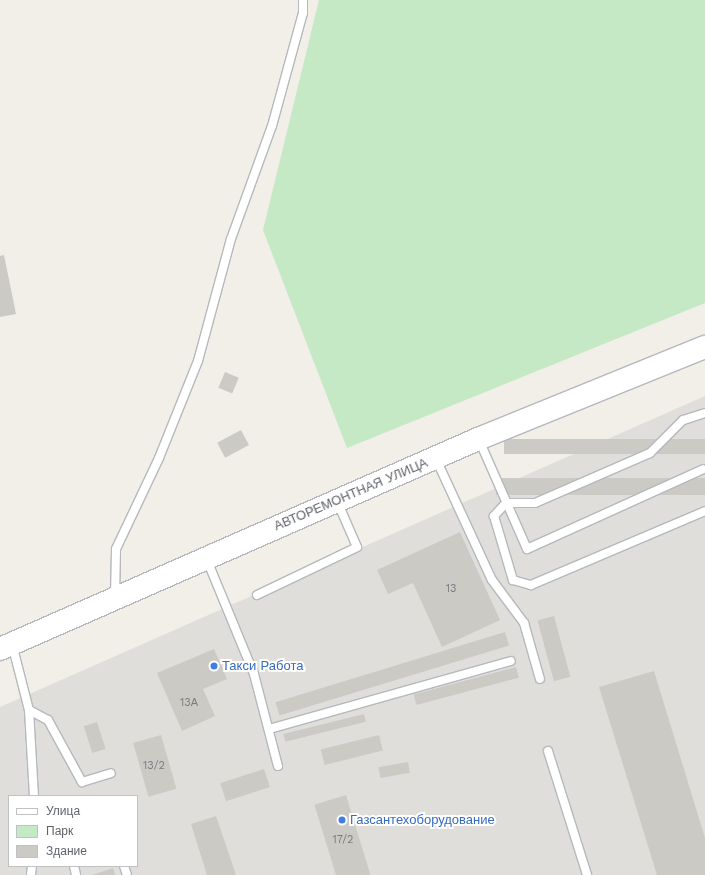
<!DOCTYPE html>
<meta charset="utf-8">
<style>
body{margin:0}
#map{position:relative;width:705px;height:875px;overflow:hidden;background:#f1efe8;font-family:"Work Sans",sans-serif}
div>[style]{position:absolute}
.industrial>*{inset:0;background:#e0deda}
.green>*{inset:0;background:#c5e8c5}
.building>*{inset:0;background:#cccac5;transform-origin:0 0}
.roads{filter:drop-shadow(1px 0 #b5b8bc) drop-shadow(-1px 0 #b5b8bc) drop-shadow(0 1px #b5b8bc) drop-shadow(0 -1px #b5b8bc)}
.lane>*{height:8px;margin:-4px;padding:0 4px;transform-origin:4px;border-radius:4px;background:#fff}
.secondary>*{height:22px;margin:-11px;padding:0 11px;transform-origin:11px;border-radius:11px;background:#fff}
.dots>*{width:11px;height:11px;translate:-50% -50%;box-sizing:border-box;border:2px solid #fff;border-radius:50%}
span{translate:-50% -50%;white-space:nowrap;text-align:center;line-height:1.15;-webkit-text-stroke:4px #fff;paint-order:stroke}
.number-label{font-size:11px;color:#7a7d7f}
.number-label span{-webkit-text-stroke-width:0}
.street-label{font-size:13px;color:#5f6368}
.shop-label{font-size:13px;color:#366cbe}
.left{translate:0 -50%;text-align:left}
.legend{position:absolute;left:8px;top:795px;width:130px;height:72px;box-sizing:border-box;background:#fff;border:1px solid #bfc1c3;margin:0;padding:5px 7px;list-style:none;font-size:12px;color:#5f6368}
.legend li{display:flex;align-items:center;gap:8px;height:20px}
.legend b{width:20px;border:1px solid #bfc1c3}
</style>
<div id="map">
<div class="industrial">
<i style="clip-path:polygon(evenodd,705px 396px,705px 875px,0 875px,0 707px,705px 396px,9px 796px,137px 796px,137px 866px,9px 866px,9px 796px)"></i>
</div>
<div class="green">
<i style="clip-path:polygon(319px 0,705px 0,705px 303px,347px 448px,263px 230px)"></i>
</div>
<div class="building">
<i style="clip-path:polygon(4px 255px,16px 314px,0 317px,0 256px)"></i>
<i style="left:225px;top:372px;width:15px;height:17px;rotate:23deg"></i>
<i style="left:241px;top:430px;width:17px;height:27px;rotate:62deg"></i>
<i style="left:705px;top:439px;width:15px;height:201px;rotate:90deg"></i>
<i style="left:705px;top:478px;width:17px;height:209px;rotate:90deg"></i>
<i style="clip-path:polygon(460px 532px,500px 620px,442px 647px,413px 583px,388px 594px,377px 570px)"></i>
<i style="left:554px;top:616px;width:63px;height:17px;rotate:75deg"></i>
<i style="left:505px;top:632px;width:14px;height:240px;rotate:73deg"></i>
<i style="clip-path:polygon(214px 649px,227px 679px,203px 689px,215px 716px,182px 731px,157px 673px)"></i>
<i style="left:516px;top:667px;width:11px;height:106px;rotate:75deg"></i>
<i style="clip-path:polygon(654px 671px,705px 838px,705px 875px,657px 875px,599px 687px)"></i>
<i style="left:364px;top:714px;width:8px;height:83px;rotate:76deg"></i>
<i style="left:97px;top:722px;width:28px;height:14px;rotate:72deg"></i>
<i style="left:161px;top:735px;width:56px;height:29px;rotate:74deg"></i>
<i style="left:379px;top:735px;width:16px;height:60px;rotate:76deg"></i>
<i style="left:408px;top:762px;width:11px;height:30px;rotate:80deg"></i>
<i style="left:264px;top:769px;width:19px;height:46px;rotate:72deg"></i>
<i style="left:346px;top:795px;width:84px;height:33px;rotate:73deg"></i>
<i style="clip-path:polygon(216px 816px,236px 875px,207px 875px,191px 824px)"></i>
<i style="clip-path:polygon(113px 868px,115px 875px,92px 875px)"></i>
</div>
<div class="roads">
<div class="lane">
<i style="left:705px;top:413px;width:23px;rotate:162deg"></i>
<i style="left:683px;top:420px;width:47px;rotate:135deg"></i>
<i style="left:650px;top:453px;width:125px;rotate:156.5deg"></i>
<i style="left:535px;top:503px;width:29px;rotate:180deg"></i>
<i style="left:506px;top:503px;width:18px;rotate:133deg"></i>
<i style="left:494px;top:516px;width:67px;rotate:73.5deg"></i>
<i style="left:513px;top:580px;width:19px;rotate:16deg"></i>
<i style="left:531px;top:585px;width:189px;rotate:-23deg"></i>
<i style="left:479px;top:440px;width:119px;rotate:66.2deg"></i>
<i style="left:527px;top:549px;width:193px;rotate:-24.4deg"></i>
<i style="left:436px;top:459px;width:133px;rotate:65.2deg"></i>
<i style="left:492px;top:580px;width:54px;rotate:53.3deg"></i>
<i style="left:524px;top:623px;width:58px;rotate:74.1deg"></i>
<i style="left:207px;top:560px;width:123px;rotate:67.6deg"></i>
<i style="left:254px;top:674px;width:95px;rotate:75.4deg"></i>
<i style="left:257px;top:595px;width:111px;rotate:-25.6deg"></i>
<i style="left:357px;top:547px;width:50px;rotate:-113.5deg"></i>
<i style="left:115px;top:597px;width:48px;rotate:-88.8deg"></i>
<i style="left:116px;top:549px;width:101px;rotate:-64.7deg"></i>
<i style="left:159px;top:458px;width:105px;rotate:-68.1deg"></i>
<i style="left:198px;top:361px;width:126px;rotate:-74.9deg"></i>
<i style="left:231px;top:239px;width:120px;rotate:-70.1deg"></i>
<i style="left:272px;top:126px;width:117px;rotate:-74.7deg"></i>
<i style="left:303px;top:13px;width:13px;rotate:-90deg"></i>
<i style="left:12px;top:644px;width:68px;rotate:75.6deg"></i>
<i style="left:29px;top:710px;width:86px;rotate:86.7deg"></i>
<i style="left:29px;top:710px;width:21px;rotate:28deg"></i>
<i style="left:48px;top:720px;width:71px;rotate:61.3deg"></i>
<i style="left:82px;top:782px;width:30px;rotate:-17deg"></i>
<i style="left:269px;top:729px;width:251px;rotate:-15.7deg"></i>
<i style="left:548px;top:751px;width:130px;rotate:72.5deg"></i>
<i style="left:74px;top:866px;width:9px;rotate:77deg"></i>
<i style="left:124px;top:866px;width:9px;rotate:72deg"></i>
<i style="left:31px;top:875px;width:9px;rotate:-84deg"></i>
</div>
<div class="secondary">
<i style="left:0;top:649px;width:522px;rotate:-23.72deg"></i>
<i style="left:478px;top:439px;width:245px;rotate:-22.1deg"></i>
</div>
</div>
<div class="dots">
<i style="left:214px;top:666px;background:#3f7fe0"></i>
<i style="left:342px;top:820px;background:#3f7fe0"></i>
</div>
<div class="number-label">
<span style="left:451px;top:589px">13</span>
<span style="left:189px;top:703px">13А</span>
<span style="left:154px;top:766px">13/2</span>
<span style="left:343px;top:840px">17/2</span>
</div>
<div class="street-label">
<span style="left:351px;top:495px;rotate:-23deg">АВТОРЕМОНТНАЯ УЛИЦА</span>
</div>
<div class="shop-label">
<span class="left" style="left:222px;top:666px">Такси Работа</span>
<span class="left" style="left:350px;top:820px">Газсантехоборудование</span>
</div>
<ul class="legend">
<li><b style="height:5px;background:#fff"></b>Улица</li>
<li><b style="height:11px;background:#c5e8c5"></b>Парк</li>
<li><b style="height:11px;background:#cccac5"></b>Здание</li>
</ul>
</div>
